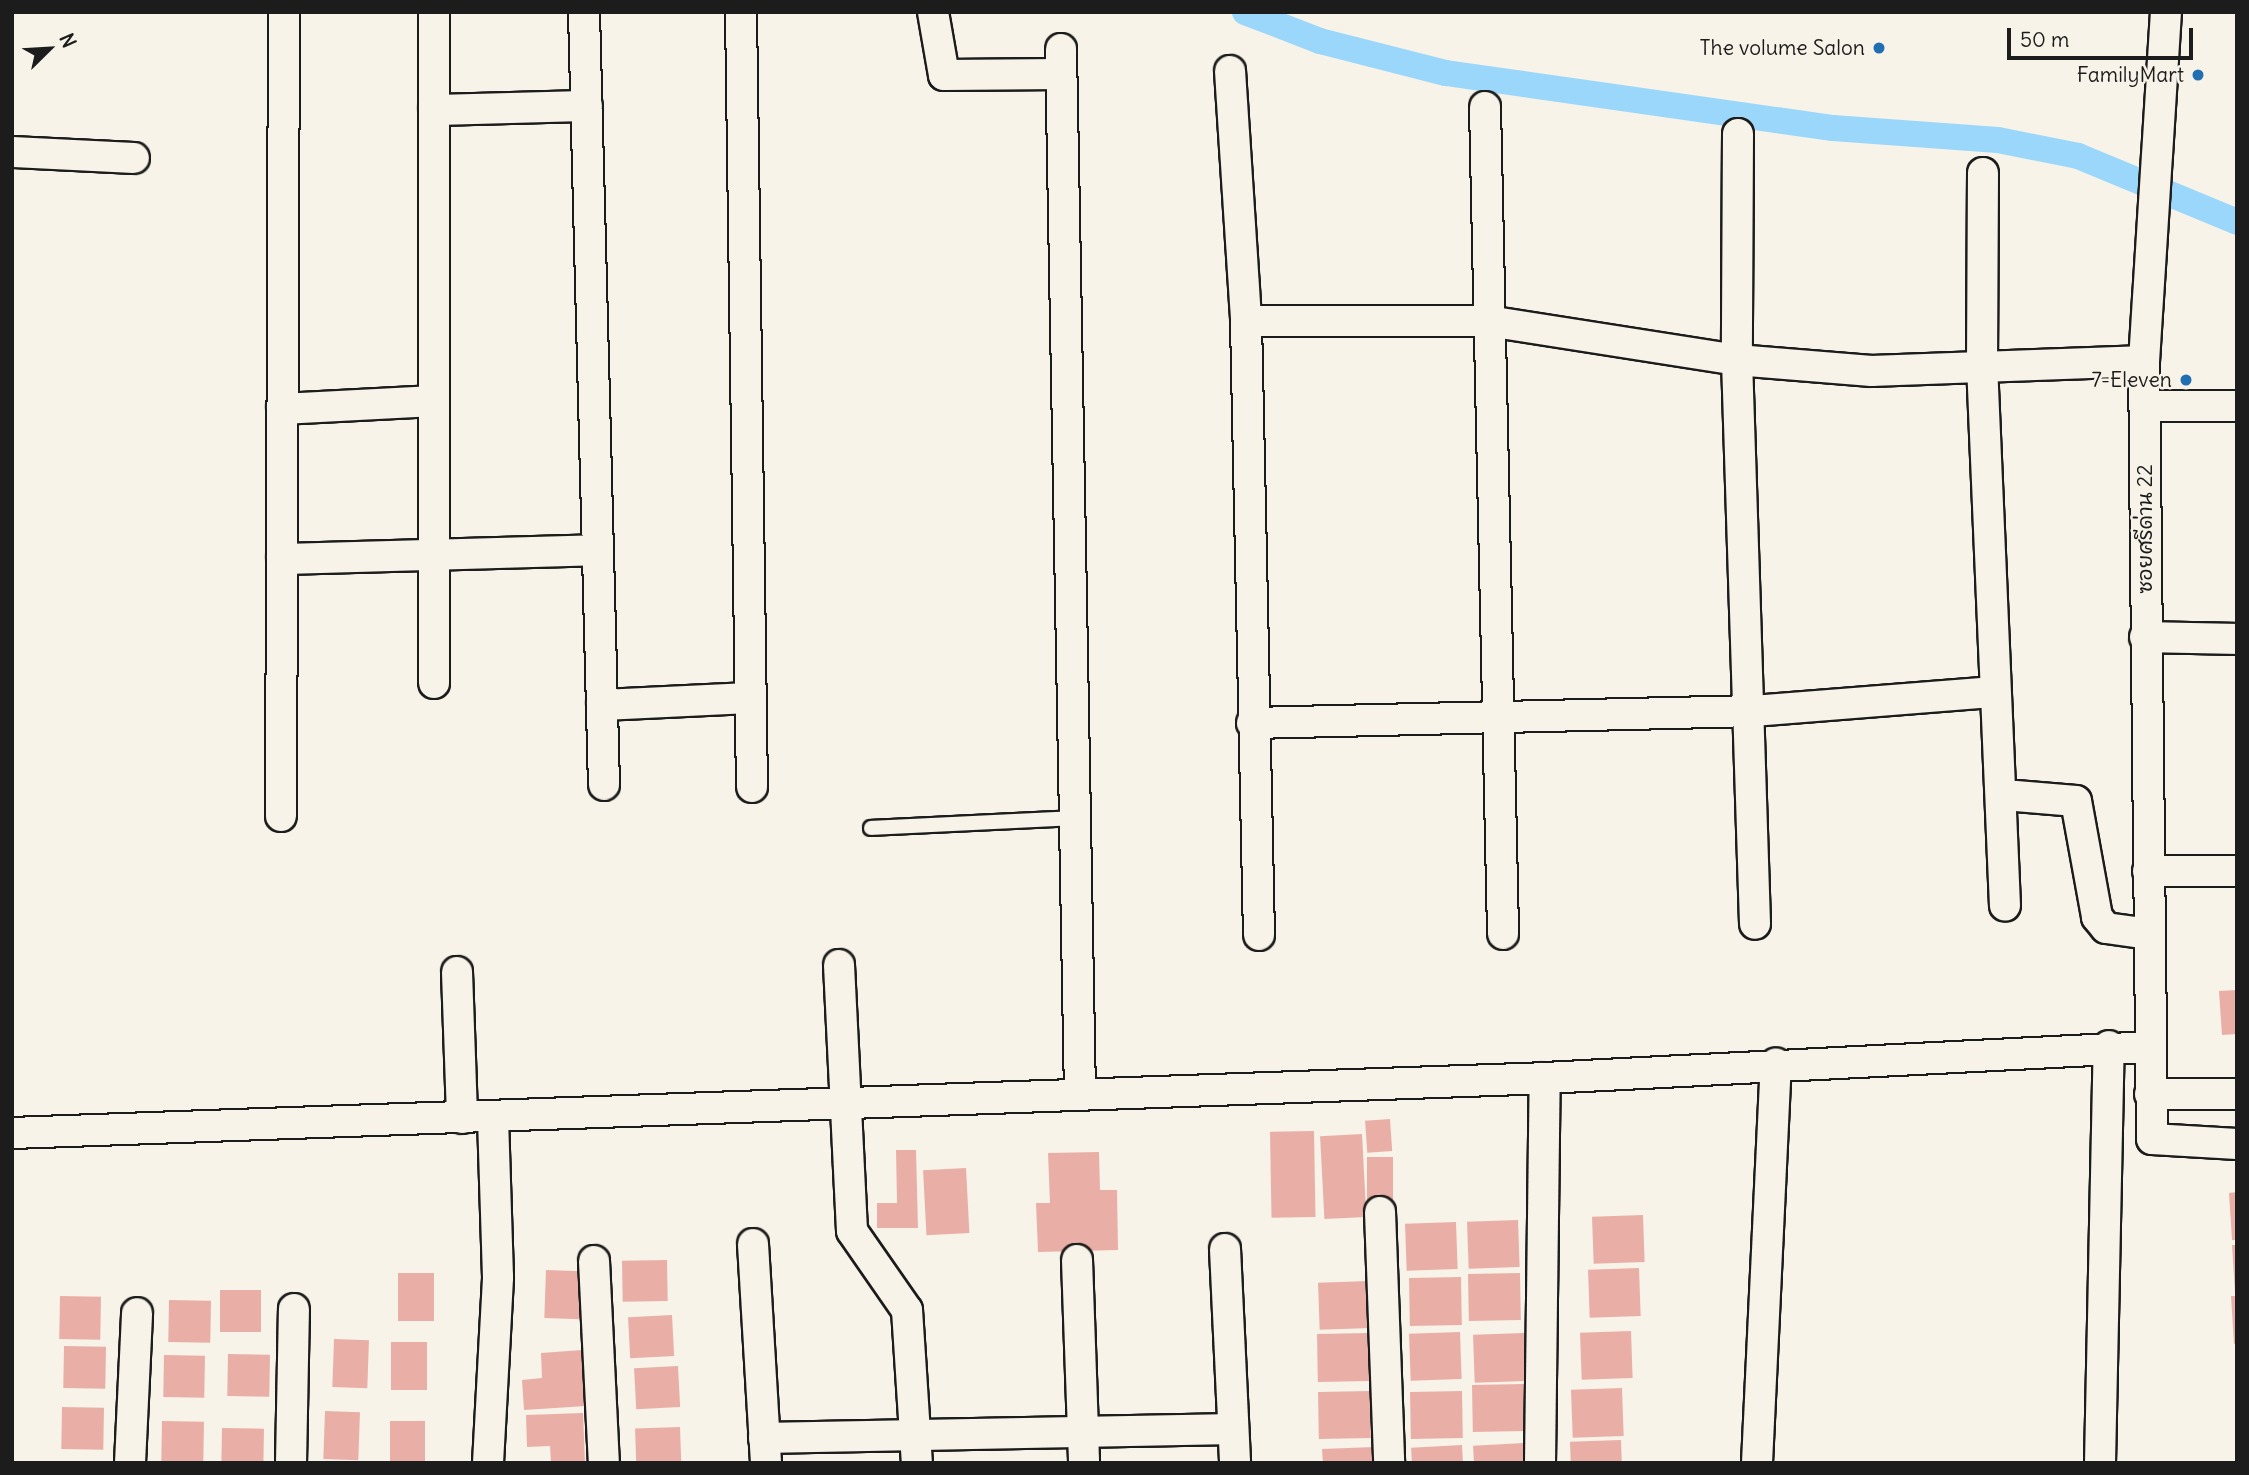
<!DOCTYPE html>
<meta charset="utf-8">
<style>
body{margin:0}
#map{position:relative;width:2249px;height:1475px;overflow:hidden;background:#f7f3e8;font-family:Delius,"Playpen Sans Thai",sans-serif}
div>[style]{position:absolute}
.canal>*{height:26px;margin:-13px;padding:0 13px;transform-origin:13px;border-radius:13px;background:#9ad7fb}
.building>*{inset:0;background:#e9afa7;transform-origin:0 0}
.roads{filter:drop-shadow(2px 0 #1c1c1c) drop-shadow(-2px 0 #1c1c1c) drop-shadow(0 2px #1c1c1c) drop-shadow(0 -2px #1c1c1c)}
.lane>*{height:14px;margin:-7px;padding:0 7px;transform-origin:7px;border-radius:7px;background:#f7f3e8}
.street>*{height:30px;margin:-15px;padding:0 15px;transform-origin:15px;border-radius:15px;background:#f7f3e8}
.dots>*{width:19px;height:19px;translate:-50% -50%;box-sizing:border-box;border:4px solid #f7f3e8;border-radius:50%}
span{translate:-50% -50%;white-space:nowrap;text-align:center;line-height:1.15;-webkit-text-stroke:5px #f7f3e8;paint-order:stroke}
.poi-label{font-size:21px;color:#1c1c1c}
.right{translate:-100% -50%;text-align:right}
.street-label{font-size:21px;color:#1c1c1c}
.frame{position:absolute;inset:0;border:14px solid #1c1c1c;pointer-events:none}
.north{position:absolute;left:14px;top:14px;width:70px;height:70px;-webkit-text-stroke:5px #f7f3e8;paint-order:stroke;rotate:66deg;font-size:19px;font-weight:700;line-height:28px;text-align:center;color:#1c1c1c}
.north::after{content:'';display:block;margin:auto;width:24px;height:32px;background:#1c1c1c;clip-path:polygon(50% 0,100% 100%,50% 72%,0 100%)}
.scale{position:absolute;left:2007px;top:28px;width:186px;height:32px;box-sizing:border-box;border:4px solid #1c1c1c;border-top:0;padding-left:9px;font-size:21px;line-height:24px;white-space:nowrap;color:#1c1c1c;-webkit-text-stroke:5px #f7f3e8;paint-order:stroke}
</style>
<div id="map">
<div class="canal">
<i style="left:1245px;top:12px;width:80px;rotate:21.1deg"></i>
<i style="left:1320px;top:41px;width:130px;rotate:14.3deg"></i>
<i style="left:1446px;top:73px;width:391px;rotate:8.1deg"></i>
<i style="left:1833px;top:128px;width:165px;rotate:4.2deg"></i>
<i style="left:1998px;top:140px;width:82px;rotate:11.3deg"></i>
<i style="left:2078px;top:156px;width:172px;rotate:22.5deg"></i>
</div>
<div class="building">
<i style="clip-path:polygon(2237px 990px,2237px 1034px,2222px 1035px,2219px 991px)"></i>
<i style="left:1390px;top:1119px;width:32px;height:25px;rotate:86deg"></i>
<i style="left:1314px;top:1131px;width:86px;height:44px;rotate:89deg"></i>
<i style="left:1362px;top:1134px;width:83px;height:42px;rotate:87deg"></i>
<i style="clip-path:polygon(896px 1150px,916px 1150px,918px 1228px,877px 1228px,877px 1203px,897px 1203px)"></i>
<i style="clip-path:polygon(1099px 1152px,1100px 1190px,1117px 1190px,1118px 1250px,1038px 1252px,1036px 1203px,1050px 1203px,1048px 1153px)"></i>
<i style="left:1367px;top:1157px;width:26px;height:60px"></i>
<i style="left:966px;top:1168px;width:65px;height:43px;rotate:87deg"></i>
<i style="clip-path:polygon(2237px 1192px,2237px 1240px,2232px 1240px,2229px 1193px)"></i>
<i style="left:1643px;top:1215px;width:47px;height:51px;rotate:88deg"></i>
<i style="left:1518px;top:1220px;width:47px;height:51px;rotate:88deg"></i>
<i style="left:1456px;top:1222px;width:47px;height:51px;rotate:88deg"></i>
<i style="clip-path:polygon(2232px 1245px,2237px 1245px,2237px 1293px,2235px 1293px)"></i>
<i style="left:667px;top:1260px;width:41px;height:45px;rotate:89deg"></i>
<i style="left:1639px;top:1268px;width:48px;height:51px;rotate:88deg"></i>
<i style="left:546px;top:1270px;width:35px;height:48px;rotate:2deg"></i>
<i style="left:398px;top:1273px;width:36px;height:48px"></i>
<i style="left:1520px;top:1273px;width:47px;height:52px;rotate:89deg"></i>
<i style="left:1461px;top:1277px;width:48px;height:52px;rotate:89deg"></i>
<i style="left:1369px;top:1281px;width:47px;height:51px;rotate:88deg"></i>
<i style="left:220px;top:1290px;width:41px;height:42px"></i>
<i style="left:60px;top:1296px;width:41px;height:43px;rotate:1deg"></i>
<i style="clip-path:polygon(2231px 1296px,2237px 1296px,2237px 1343px,2234px 1344px)"></i>
<i style="left:169px;top:1300px;width:42px;height:42px;rotate:1deg"></i>
<i style="left:672px;top:1315px;width:41px;height:44px;rotate:87deg"></i>
<i style="left:1631px;top:1331px;width:47px;height:51px;rotate:88deg"></i>
<i style="left:1460px;top:1332px;width:47px;height:51px;rotate:88deg"></i>
<i style="left:1369px;top:1333px;width:48px;height:52px;rotate:89deg"></i>
<i style="left:1524px;top:1333px;width:48px;height:51px;rotate:88deg"></i>
<i style="left:334px;top:1339px;width:35px;height:48px;rotate:2deg"></i>
<i style="left:391px;top:1342px;width:36px;height:48px"></i>
<i style="left:64px;top:1346px;width:42px;height:42px;rotate:1deg"></i>
<i style="clip-path:polygon(582px 1350px,586px 1406px,524px 1410px,522px 1380px,542px 1378px,541px 1353px)"></i>
<i style="left:228px;top:1354px;width:42px;height:42px;rotate:1deg"></i>
<i style="left:164px;top:1355px;width:41px;height:42px;rotate:1deg"></i>
<i style="left:678px;top:1366px;width:41px;height:44px;rotate:87deg"></i>
<i style="left:1524px;top:1384px;width:47px;height:52px;rotate:89deg"></i>
<i style="left:1622px;top:1388px;width:48px;height:51px;rotate:88deg"></i>
<i style="left:1370px;top:1391px;width:47px;height:52px;rotate:89deg"></i>
<i style="left:1462px;top:1391px;width:47px;height:52px;rotate:89deg"></i>
<i style="left:62px;top:1407px;width:42px;height:42px;rotate:1deg"></i>
<i style="left:325px;top:1411px;width:35px;height:48px;rotate:2deg"></i>
<i style="clip-path:polygon(583px 1413px,585px 1463px,551px 1463px,550px 1446px,527px 1447px,526px 1415px)"></i>
<i style="left:162px;top:1421px;width:42px;height:42px;rotate:1deg"></i>
<i style="left:390px;top:1421px;width:35px;height:42px"></i>
<i style="left:680px;top:1427px;width:36px;height:45px;rotate:88deg"></i>
<i style="left:222px;top:1428px;width:42px;height:35px;rotate:1deg"></i>
<i style="left:1621px;top:1440px;width:23px;height:51px;rotate:88deg"></i>
<i style="left:1524px;top:1443px;width:20px;height:51px;rotate:87deg"></i>
<i style="left:1462px;top:1445px;width:18px;height:51px;rotate:87deg"></i>
<i style="clip-path:polygon(1374px 1447px,1374px 1463px,1323px 1463px,1322px 1449px)"></i>
</div>
<div class="roads">
<div class="lane">
<i style="left:871px;top:828px;width:204px;rotate:-2.8deg"></i>
</div>
<div class="street">
<i style="left:434px;top:12px;width:671px;rotate:90deg"></i>
<i style="left:584px;top:12px;width:773px;rotate:88.52deg"></i>
<i style="left:741px;top:12px;width:775px;rotate:89.19deg"></i>
<i style="left:933px;top:12px;width:64px;rotate:80.1deg"></i>
<i style="left:944px;top:75px;width:117px;rotate:-0.5deg"></i>
<i style="left:2166px;top:12px;width:350px;rotate:93.6deg"></i>
<i style="left:2144px;top:361px;width:778px;rotate:89.41deg"></i>
<i style="left:2152px;top:1139px;width:85px;rotate:3.4deg"></i>
<i style="left:1061px;top:49px;width:1046px;rotate:88.96deg"></i>
<i style="left:1230px;top:71px;width:251px;rotate:86.3deg"></i>
<i style="left:1246px;top:321px;width:614px;rotate:88.79deg"></i>
<i style="left:1485px;top:107px;width:827px;rotate:88.75deg"></i>
<i style="left:434px;top:110px;width:153px;rotate:-1.5deg"></i>
<i style="left:1738px;top:134px;width:226px;rotate:90.3deg"></i>
<i style="left:1737px;top:360px;width:564px;rotate:88.17deg"></i>
<i style="left:12px;top:152px;width:122px;rotate:2.8deg"></i>
<i style="left:1983px;top:173px;width:191px;rotate:90.3deg"></i>
<i style="left:1982px;top:364px;width:542px;rotate:87.57deg"></i>
<i style="left:1246px;top:321px;width:242px"></i>
<i style="left:1488px;top:321px;width:252px;rotate:8.9deg"></i>
<i style="left:1737px;top:360px;width:135px;rotate:4.7deg"></i>
<i style="left:1872px;top:371px;width:272px;rotate:-2.1deg"></i>
<i style="left:2145px;top:406px;width:92px"></i>
<i style="left:282px;top:409px;width:152px;rotate:-3deg"></i>
<i style="left:282px;top:559px;width:316px;rotate:-1.6deg"></i>
<i style="left:2145px;top:637px;width:92px;rotate:1.2deg"></i>
<i style="left:602px;top:705px;width:148px;rotate:-2.7deg"></i>
<i style="left:1252px;top:723px;width:500px;rotate:-1.37deg"></i>
<i style="left:1752px;top:711px;width:241px;rotate:-4.5deg"></i>
<i style="left:2016px;top:796px;width:60px;rotate:4.8deg"></i>
<i style="left:2076px;top:801px;width:118px;rotate:79.7deg"></i>
<i style="left:2097px;top:917px;width:14px;rotate:51deg"></i>
<i style="left:2106px;top:928px;width:43px;rotate:7.9deg"></i>
<i style="left:281px;top:816px;width:804px;rotate:-89.79deg"></i>
<i style="left:2148px;top:871px;width:89px"></i>
<i style="left:839px;top:965px;width:266px;rotate:87.2deg"></i>
<i style="left:852px;top:1231px;width:96px;rotate:55.2deg"></i>
<i style="left:907px;top:1310px;width:153px;rotate:86.3deg"></i>
<i style="left:457px;top:972px;width:146px;rotate:88deg"></i>
<i style="left:2150px;top:1094px;width:87px"></i>
<i style="left:12px;top:1133px;width:1534px;rotate:-2.05deg"></i>
<i style="left:1545px;top:1078px;width:607px;rotate:-2.93deg"></i>
<i style="left:1380px;top:1212px;width:251px;rotate:87.9deg"></i>
<i style="left:753px;top:1244px;width:219px;rotate:86.6deg"></i>
<i style="left:1225px;top:1249px;width:214px;rotate:87.3deg"></i>
<i style="left:1077px;top:1260px;width:203px;rotate:88deg"></i>
<i style="left:594px;top:1261px;width:202px;rotate:87.2deg"></i>
<i style="left:764px;top:1438px;width:469px;rotate:-1.1deg"></i>
<i style="left:130px;top:1463px;width:150px;rotate:-87.3deg"></i>
<i style="left:291px;top:1463px;width:154px;rotate:-88.9deg"></i>
<i style="left:488px;top:1463px;width:186px;rotate:-86.9deg"></i>
<i style="left:498px;top:1277px;width:160px;rotate:-91.8deg"></i>
<i style="left:1540px;top:1463px;width:385px;rotate:-89.3deg"></i>
<i style="left:1757px;top:1463px;width:400px;rotate:-87.3deg"></i>
<i style="left:2100px;top:1463px;width:417px;rotate:-88.8deg"></i>
</div>
</div>
<div class="dots">
<i style="left:1879px;top:48px;background:#1f6fb2"></i>
<i style="left:2198px;top:75px;background:#1f6fb2"></i>
<i style="left:2186px;top:380px;background:#1f6fb2"></i>
</div>
<div class="poi-label">
<span class="right" style="left:1865px;top:48px">The volume Salon</span>
<span class="right" style="left:2184px;top:75px">FamilyMart</span>
<span class="right" style="left:2172px;top:380px">7-Eleven</span>
</div>
<div class="street-label">
<span style="left:2145px;top:529px;rotate:-90deg">ซอยศรีด่าน 22</span>
</div>
<div class="frame"></div>
<div class="north">N</div>
<div class="scale">50 m</div>
</div>
